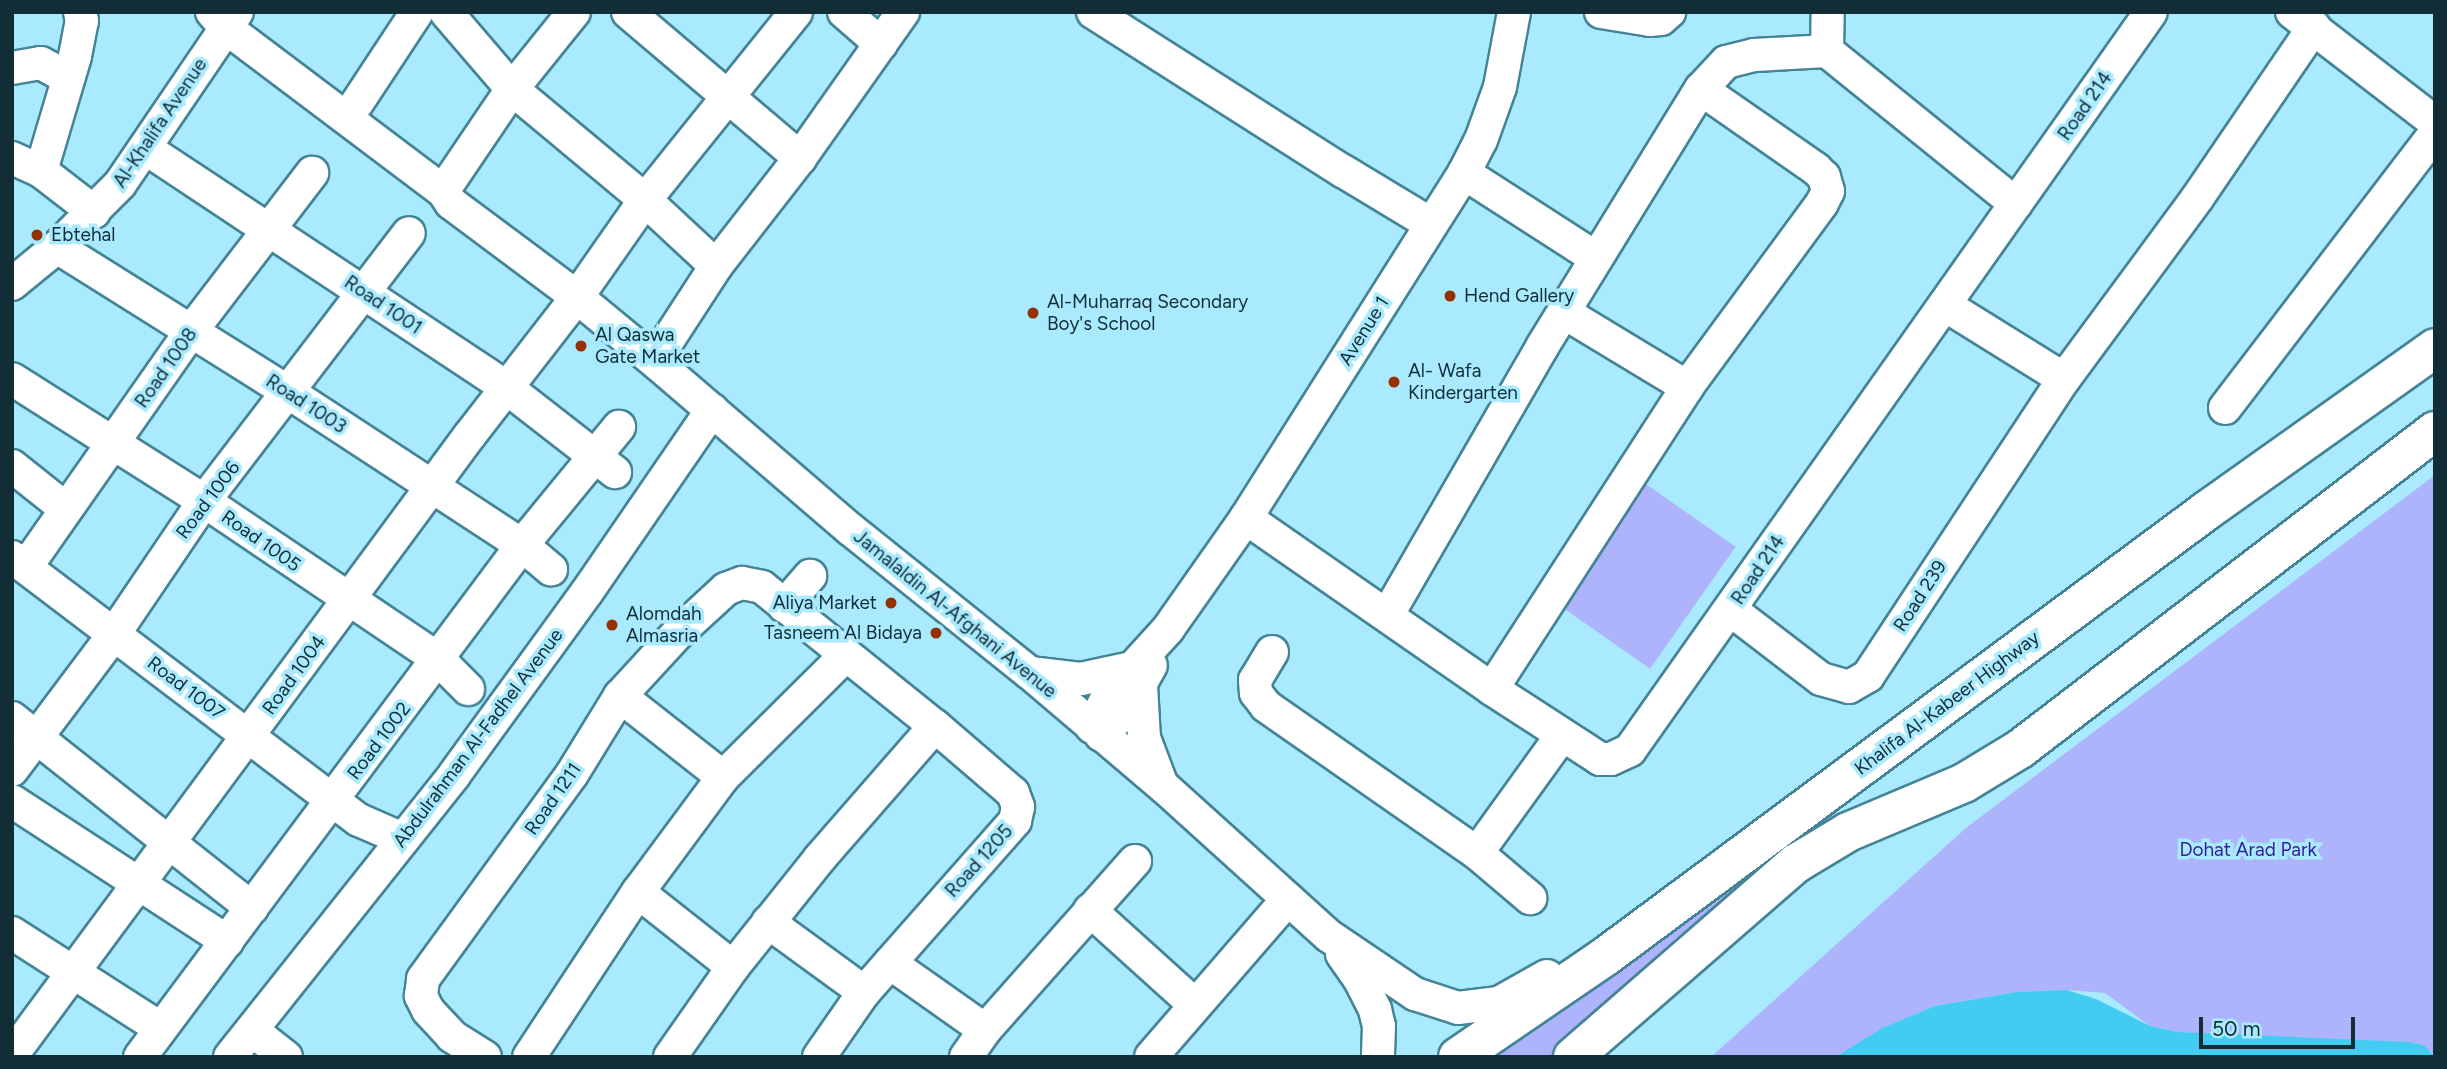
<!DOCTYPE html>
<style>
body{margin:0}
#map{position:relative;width:2447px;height:1069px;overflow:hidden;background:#a9eaff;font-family:Figtree,sans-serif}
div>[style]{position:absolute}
.green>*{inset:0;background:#aeb4fb;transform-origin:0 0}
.water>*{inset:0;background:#43ccf1}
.roads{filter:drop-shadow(2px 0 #458497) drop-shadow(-2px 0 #458497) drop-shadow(0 2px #458497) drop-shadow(0 -2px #458497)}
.minor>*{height:32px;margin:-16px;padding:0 16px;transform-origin:16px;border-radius:16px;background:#fff}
.major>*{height:38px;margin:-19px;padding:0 19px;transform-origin:19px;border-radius:19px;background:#fff}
.dots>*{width:19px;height:19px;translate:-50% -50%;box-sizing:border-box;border:4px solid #a9eaff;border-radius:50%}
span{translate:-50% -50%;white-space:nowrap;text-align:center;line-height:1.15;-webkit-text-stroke:7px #a9eaff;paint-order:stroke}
.street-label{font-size:19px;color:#122d35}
.poi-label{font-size:19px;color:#122d35}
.left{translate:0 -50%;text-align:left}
.right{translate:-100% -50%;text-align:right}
.park-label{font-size:19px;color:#331d9b}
.frame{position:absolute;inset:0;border:14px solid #122d35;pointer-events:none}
.scale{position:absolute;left:2199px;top:1017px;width:156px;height:32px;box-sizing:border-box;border:4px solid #122d35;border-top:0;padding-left:9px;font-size:21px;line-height:24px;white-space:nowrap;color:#122d35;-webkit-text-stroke:5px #a9eaff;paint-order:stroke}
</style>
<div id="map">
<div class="green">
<i style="clip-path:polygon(2435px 475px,2435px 1056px,2425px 1046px,2178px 1032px,2150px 1026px,2105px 993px,2067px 990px,2016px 992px,1935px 1006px,1882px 1028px,1835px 1057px,1711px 1057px,1966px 828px)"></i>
<i style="left:1643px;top:482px;width:113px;height:149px;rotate:35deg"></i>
<i style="clip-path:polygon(1847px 793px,1852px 799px,1558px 1057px,1479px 1057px)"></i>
</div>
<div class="water">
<i style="clip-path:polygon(2067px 990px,2096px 999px,2150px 1026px,2178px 1032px,2409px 1042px,2425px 1046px,2435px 1057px,1835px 1057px,1882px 1028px,1935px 1006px,2016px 992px)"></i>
</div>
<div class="roads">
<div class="minor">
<i style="left:212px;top:12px;width:20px;rotate:49deg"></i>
<i style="left:225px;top:27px;width:273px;rotate:37deg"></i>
<i style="left:443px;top:191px;width:14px;rotate:56deg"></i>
<i style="left:451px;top:203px;width:157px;rotate:36.7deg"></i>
<i style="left:577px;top:297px;width:105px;rotate:39.6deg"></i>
<i style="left:658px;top:364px;width:253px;rotate:40.7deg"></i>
<i style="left:850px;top:529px;width:231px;rotate:38.7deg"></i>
<i style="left:1030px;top:673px;width:176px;rotate:40.4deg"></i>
<i style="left:1164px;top:787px;width:222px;rotate:42.1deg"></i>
<i style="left:1329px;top:936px;width:104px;rotate:34deg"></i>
<i style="left:1415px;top:994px;width:45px;rotate:18deg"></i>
<i style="left:1458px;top:1008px;width:41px;rotate:-7deg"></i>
<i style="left:1499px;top:1003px;width:55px;rotate:-29.4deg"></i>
<i style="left:446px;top:12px;width:101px;rotate:49.4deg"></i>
<i style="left:512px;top:89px;width:173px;rotate:39.8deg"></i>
<i style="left:645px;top:200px;width:97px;rotate:42.9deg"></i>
<i style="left:628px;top:12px;width:226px;rotate:40.3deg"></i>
<i style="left:844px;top:12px;width:49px;rotate:40.9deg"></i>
<i style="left:1093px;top:12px;width:296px;rotate:32.5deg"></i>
<i style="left:1343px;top:171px;width:103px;rotate:31.1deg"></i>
<i style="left:1601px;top:12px;width:50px;rotate:9.3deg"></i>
<i style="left:1650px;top:20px;width:11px;rotate:-5deg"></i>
<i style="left:1661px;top:19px;width:11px;rotate:-41deg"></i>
<i style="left:2292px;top:12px;width:180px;rotate:37.6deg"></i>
<i style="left:1827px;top:51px;width:243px;rotate:39deg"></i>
<i style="left:1827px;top:51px;width:39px;rotate:-89deg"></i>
<i style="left:12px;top:68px;width:29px;rotate:-10deg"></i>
<i style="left:41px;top:63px;width:31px;rotate:29deg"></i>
<i style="left:357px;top:103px;width:109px;rotate:-56.6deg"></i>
<i style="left:145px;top:148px;width:434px;rotate:33.5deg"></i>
<i style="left:507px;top:388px;width:137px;rotate:37.9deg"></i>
<i style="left:12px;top:158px;width:32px;rotate:24deg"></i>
<i style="left:41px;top:171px;width:67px;rotate:37.7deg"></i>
<i style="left:41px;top:171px;width:120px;rotate:-73.5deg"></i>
<i style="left:75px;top:56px;width:36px;rotate:-79deg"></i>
<i style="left:82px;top:21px;width:9px;rotate:-103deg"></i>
<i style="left:1464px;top:173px;width:157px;rotate:32.8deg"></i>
<i style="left:443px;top:191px;width:123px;rotate:-55.9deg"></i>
<i style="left:512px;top:89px;width:99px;rotate:-51.2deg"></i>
<i style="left:57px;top:247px;width:273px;rotate:32.1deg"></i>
<i style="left:288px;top:392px;width:280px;rotate:33.2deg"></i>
<i style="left:522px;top:545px;width:38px;rotate:40deg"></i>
<i style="left:12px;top:284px;width:58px;rotate:-39.4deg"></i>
<i style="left:57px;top:247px;width:89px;rotate:-45deg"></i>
<i style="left:120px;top:184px;width:208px;rotate:-55.8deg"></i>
<i style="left:1945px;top:305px;width:140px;rotate:31.9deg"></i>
<i style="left:1565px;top:313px;width:143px;rotate:31.2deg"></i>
<i style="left:668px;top:340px;width:88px;rotate:-57deg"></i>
<i style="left:716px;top:266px;width:137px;rotate:-52.1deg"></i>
<i style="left:800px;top:158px;width:179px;rotate:-54.8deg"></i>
<i style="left:12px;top:379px;width:227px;rotate:32.4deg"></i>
<i style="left:204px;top:501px;width:281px;rotate:34deg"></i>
<i style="left:437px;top:658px;width:44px;rotate:45deg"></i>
<i style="left:2225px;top:408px;width:346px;rotate:-52.6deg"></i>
<i style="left:12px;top:466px;width:69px;rotate:38.5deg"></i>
<i style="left:1246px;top:518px;width:300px;rotate:34.8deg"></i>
<i style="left:1492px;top:689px;width:129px;rotate:32.9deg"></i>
<i style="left:1600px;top:759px;width:11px"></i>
<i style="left:1611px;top:759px;width:21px;rotate:-25deg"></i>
<i style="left:1630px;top:750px;width:903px;rotate:-54.78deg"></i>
<i style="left:12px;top:557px;width:435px;rotate:37.2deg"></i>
<i style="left:359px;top:820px;width:48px;rotate:23.4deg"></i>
<i style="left:26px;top:567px;width:289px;rotate:-55deg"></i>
<i style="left:192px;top:330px;width:198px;rotate:-52.6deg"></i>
<i style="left:784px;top:606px;width:40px;rotate:-49deg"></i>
<i style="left:1731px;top:610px;width:113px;rotate:37.5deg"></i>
<i style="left:1821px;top:679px;width:29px;rotate:16deg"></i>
<i style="left:1849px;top:687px;width:22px;rotate:-30deg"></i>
<i style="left:1868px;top:676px;width:356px;rotate:-56.6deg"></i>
<i style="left:2064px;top:379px;width:226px;rotate:-53.6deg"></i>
<i style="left:2198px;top:197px;width:206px;rotate:-55.7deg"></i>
<i style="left:1388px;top:614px;width:308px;rotate:-60deg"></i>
<i style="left:1542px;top:347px;width:303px;rotate:-58.4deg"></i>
<i style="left:1701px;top:89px;width:37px;rotate:-47deg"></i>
<i style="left:1726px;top:62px;width:29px;rotate:-14deg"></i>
<i style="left:1754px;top:55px;width:73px;rotate:-3.1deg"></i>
<i style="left:1272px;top:652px;width:33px;rotate:121deg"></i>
<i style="left:1255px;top:680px;width:13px;rotate:86deg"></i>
<i style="left:1256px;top:693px;width:16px;rotate:52deg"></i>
<i style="left:1266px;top:706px;width:257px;rotate:34.9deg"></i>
<i style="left:1477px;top:853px;width:70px;rotate:40.3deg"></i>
<i style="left:1030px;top:673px;width:51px;rotate:6.7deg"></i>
<i style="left:1081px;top:679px;width:52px;rotate:-12.2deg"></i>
<i style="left:1141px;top:685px;width:53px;rotate:86.8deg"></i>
<i style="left:1144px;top:738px;width:48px;rotate:69.3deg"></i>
<i style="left:1492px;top:689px;width:359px;rotate:-57.1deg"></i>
<i style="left:1687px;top:387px;width:228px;rotate:-53.7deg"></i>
<i style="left:1822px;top:203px;width:13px;rotate:-63deg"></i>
<i style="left:1828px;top:191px;width:15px;rotate:-106deg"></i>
<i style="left:1824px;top:177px;width:11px;rotate:-135deg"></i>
<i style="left:1816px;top:169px;width:140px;rotate:-145.2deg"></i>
<i style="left:620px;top:696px;width:131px;rotate:38.2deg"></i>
<i style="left:12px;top:718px;width:306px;rotate:38.4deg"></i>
<i style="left:1092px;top:727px;width:36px;rotate:-63deg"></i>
<i style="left:1108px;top:695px;width:89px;rotate:-47.7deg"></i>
<i style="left:1168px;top:629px;width:136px;rotate:-54.9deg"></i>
<i style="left:1246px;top:518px;width:408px;rotate:-57.7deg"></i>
<i style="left:1464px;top:173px;width:37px;rotate:-63deg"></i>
<i style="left:1481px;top:140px;width:56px;rotate:-70.3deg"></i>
<i style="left:1500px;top:87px;width:76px;rotate:-79.4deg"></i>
<i style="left:1101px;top:735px;width:35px;rotate:-45deg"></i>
<i style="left:1126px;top:710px;width:51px;rotate:-60.9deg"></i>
<i style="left:12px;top:770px;width:170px;rotate:-53.1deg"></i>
<i style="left:114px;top:634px;width:161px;rotate:-55.9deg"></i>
<i style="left:204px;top:501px;width:337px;rotate:-52.6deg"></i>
<i style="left:12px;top:801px;width:257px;rotate:33.1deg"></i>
<i style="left:1477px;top:853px;width:145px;rotate:-54.2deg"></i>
<i style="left:638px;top:892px;width:121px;rotate:38.3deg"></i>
<i style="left:1090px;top:910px;width:140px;rotate:42.1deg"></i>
<i style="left:768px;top:922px;width:119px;rotate:36.1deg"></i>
<i style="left:12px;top:933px;width:176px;rotate:32.7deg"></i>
<i style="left:1342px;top:954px;width:29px;rotate:55deg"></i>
<i style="left:1359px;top:978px;width:36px;rotate:63deg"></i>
<i style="left:1375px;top:1010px;width:16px;rotate:76deg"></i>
<i style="left:1379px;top:1026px;width:31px;rotate:92deg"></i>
<i style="left:890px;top:963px;width:116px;rotate:35.2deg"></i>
<i style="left:253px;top:1031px;width:42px;rotate:38.2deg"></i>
<i style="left:12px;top:1055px;width:771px;rotate:-53.55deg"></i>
<i style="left:470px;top:435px;width:175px;rotate:-52.2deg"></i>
<i style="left:577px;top:297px;width:118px;rotate:-55deg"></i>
<i style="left:645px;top:200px;width:241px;rotate:-51.2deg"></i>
<i style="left:140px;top:1057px;width:639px;rotate:-53.27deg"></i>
<i style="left:522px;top:545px;width:153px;rotate:-50.6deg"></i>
<i style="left:230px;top:1057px;width:360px;rotate:-51.5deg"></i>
<i style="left:454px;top:775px;width:226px;rotate:-54deg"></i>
<i style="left:587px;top:592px;width:221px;rotate:-55.5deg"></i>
<i style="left:485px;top:1057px;width:39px;rotate:-148deg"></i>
<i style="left:452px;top:1036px;width:35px;rotate:-133deg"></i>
<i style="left:428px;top:1010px;width:16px;rotate:-117deg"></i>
<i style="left:421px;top:996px;width:17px;rotate:-83deg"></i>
<i style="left:423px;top:979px;width:253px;rotate:-54deg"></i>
<i style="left:572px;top:774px;width:92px;rotate:-58.4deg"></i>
<i style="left:620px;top:696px;width:84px;rotate:-47.4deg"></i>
<i style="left:677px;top:634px;width:67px;rotate:-42.6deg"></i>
<i style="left:726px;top:589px;width:17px;rotate:-21deg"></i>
<i style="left:742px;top:583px;width:20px;rotate:11deg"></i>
<i style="left:762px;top:587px;width:222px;rotate:38.8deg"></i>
<i style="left:935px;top:726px;width:103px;rotate:40.7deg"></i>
<i style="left:1013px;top:793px;width:15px;rotate:70deg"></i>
<i style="left:1018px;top:807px;width:14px;rotate:102deg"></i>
<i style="left:1015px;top:821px;width:228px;rotate:131.4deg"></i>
<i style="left:864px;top:992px;width:79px;rotate:124.7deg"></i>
<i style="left:529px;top:1057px;width:198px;rotate:-56.6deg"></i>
<i style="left:638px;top:892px;width:143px;rotate:-53.5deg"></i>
<i style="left:723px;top:777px;width:173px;rotate:-44.8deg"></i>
<i style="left:670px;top:1057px;width:110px;rotate:-55deg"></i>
<i style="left:733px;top:967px;width:139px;rotate:-51.4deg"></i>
<i style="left:820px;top:858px;width:175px;rotate:-48.9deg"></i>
<i style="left:966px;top:1057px;width:33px;rotate:-55deg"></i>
<i style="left:985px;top:1030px;width:226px;rotate:-48.4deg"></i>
<i style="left:1151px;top:1057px;width:209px;rotate:-49.1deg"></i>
</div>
<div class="major">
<i style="left:1458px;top:1057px;width:179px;rotate:-34.3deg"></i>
<i style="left:1606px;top:956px;width:747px;rotate:-36.56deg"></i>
<i style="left:2206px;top:511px;width:281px;rotate:-35.4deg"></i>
<i style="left:1573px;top:1057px;width:294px;rotate:-41deg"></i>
<i style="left:1795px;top:864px;width:62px;rotate:-31.1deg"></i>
<i style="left:1848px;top:832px;width:126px;rotate:-22.9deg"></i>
<i style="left:1964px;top:783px;width:66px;rotate:-31.3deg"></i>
<i style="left:2020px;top:749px;width:523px;rotate:-37.46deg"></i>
</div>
</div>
<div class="dots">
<i style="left:37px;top:235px;background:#953000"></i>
<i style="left:1450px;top:296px;background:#953000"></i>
<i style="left:1033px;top:313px;background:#953000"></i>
<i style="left:581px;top:346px;background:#953000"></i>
<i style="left:1394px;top:382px;background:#953000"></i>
<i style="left:891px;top:603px;background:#953000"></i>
<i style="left:612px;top:625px;background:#953000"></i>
<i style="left:936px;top:633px;background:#953000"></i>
</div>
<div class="street-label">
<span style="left:2085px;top:106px;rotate:-55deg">Road 214</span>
<span style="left:160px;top:123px;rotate:-56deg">Al-Khalifa Avenue</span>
<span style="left:383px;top:305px;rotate:34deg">Road 1001</span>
<span style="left:1364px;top:331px;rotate:-58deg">Avenue 1</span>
<span style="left:166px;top:368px;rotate:-55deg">Road 1008</span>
<span style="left:306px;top:404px;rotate:33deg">Road 1003</span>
<span style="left:208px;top:500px;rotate:-53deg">Road 1006</span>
<span style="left:261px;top:541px;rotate:35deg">Road 1005</span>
<span style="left:1758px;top:570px;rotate:-56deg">Road 214</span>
<span style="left:1920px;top:596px;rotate:-57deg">Road 239</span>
<span style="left:955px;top:614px;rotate:39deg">Jamalaldin Al-Afghani Avenue</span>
<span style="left:294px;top:675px;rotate:-54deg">Road 1004</span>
<span style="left:186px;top:688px;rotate:37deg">Road 1007</span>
<span style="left:1947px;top:703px;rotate:-37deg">Khalifa Al-Kabeer Highway</span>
<span style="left:478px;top:738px;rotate:-53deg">Abdulrahman Al-Fadhel Avenue</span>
<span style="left:379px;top:741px;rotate:-53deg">Road 1002</span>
<span style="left:553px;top:799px;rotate:-55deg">Road 1211</span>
<span style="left:979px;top:861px;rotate:-48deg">Road 1205</span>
</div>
<div class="poi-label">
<span class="left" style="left:51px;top:235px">Ebtehal</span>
<span class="left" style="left:1464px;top:296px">Hend Gallery</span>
<span class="left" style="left:1047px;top:313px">Al-Muharraq Secondary<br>Boy's School</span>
<span class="left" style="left:595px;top:346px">Al Qaswa<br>Gate Market</span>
<span class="left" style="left:1408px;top:382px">Al- Wafa<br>Kindergarten</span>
<span class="right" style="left:877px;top:603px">Aliya Market</span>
<span class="left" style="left:626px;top:625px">Alomdah<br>Almasria</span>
<span class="right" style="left:922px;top:633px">Tasneem Al Bidaya</span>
</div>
<div class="park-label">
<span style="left:2248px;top:850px">Dohat Arad Park</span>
</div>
<div class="frame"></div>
<div class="scale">50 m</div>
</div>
